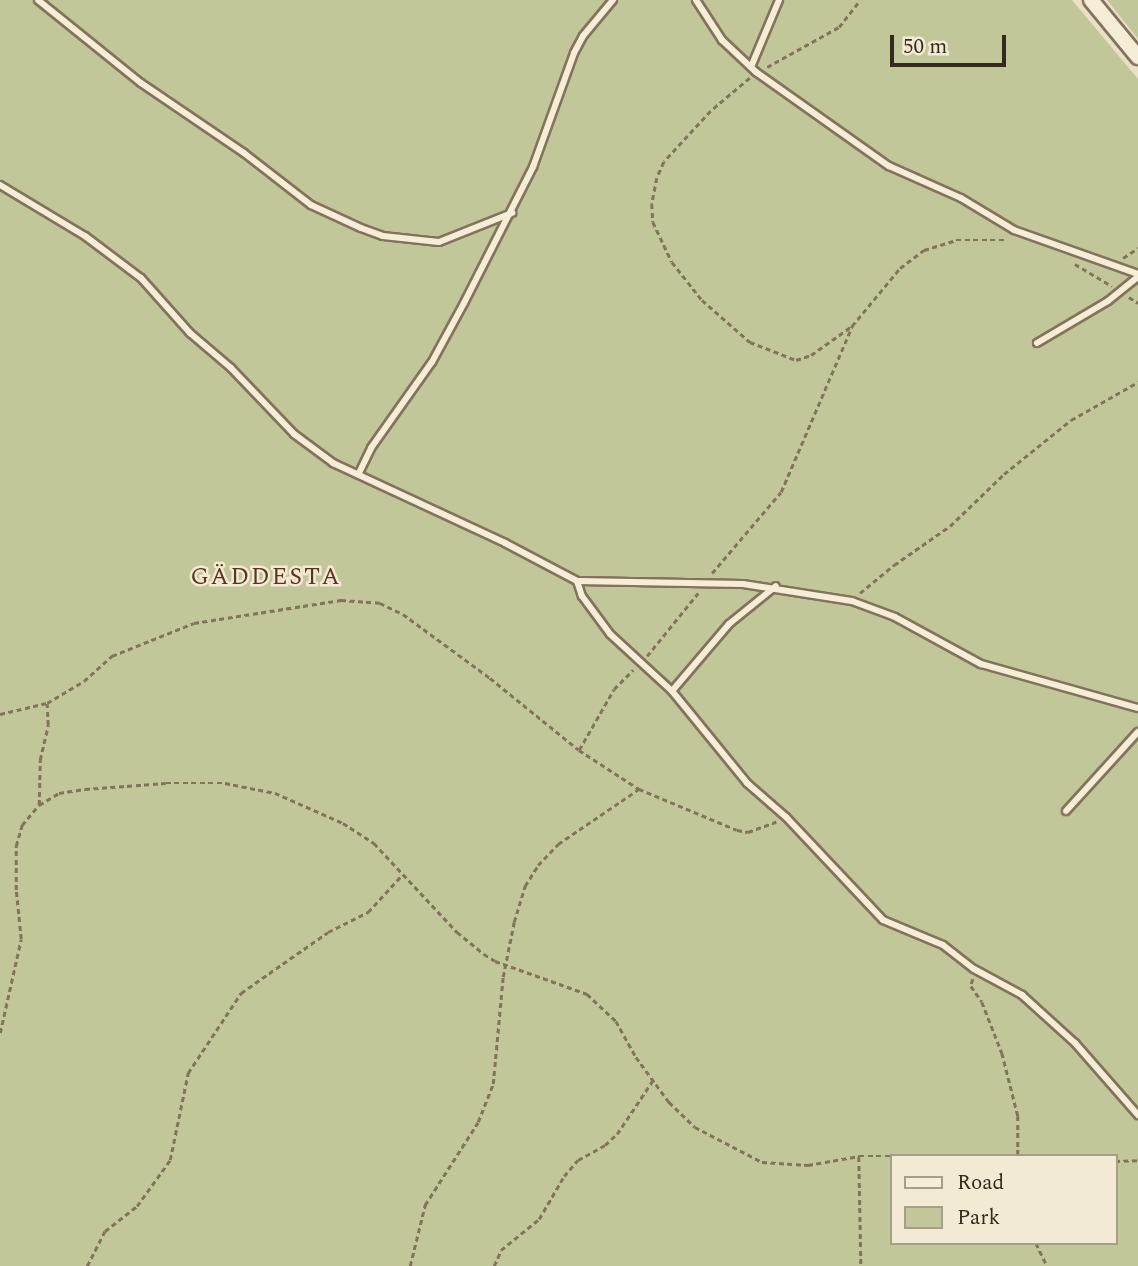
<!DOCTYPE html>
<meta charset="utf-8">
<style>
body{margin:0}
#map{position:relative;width:1138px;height:1266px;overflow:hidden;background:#eae0c5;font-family:Spectral,serif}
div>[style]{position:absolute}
.green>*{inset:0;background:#c1c799}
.path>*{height:2.5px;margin-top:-1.25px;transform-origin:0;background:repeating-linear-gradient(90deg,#84725c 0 5px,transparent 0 8.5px)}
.roads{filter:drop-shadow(2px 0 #84725c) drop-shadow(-2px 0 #84725c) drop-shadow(0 2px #84725c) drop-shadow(0 -2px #84725c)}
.service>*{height:6px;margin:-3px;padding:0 3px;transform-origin:3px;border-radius:3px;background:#f6edd7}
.tertiary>*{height:14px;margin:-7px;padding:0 7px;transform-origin:7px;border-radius:7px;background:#f6edd7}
span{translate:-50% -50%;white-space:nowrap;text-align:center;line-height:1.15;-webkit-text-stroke:5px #f2ead3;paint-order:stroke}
.neighbourhood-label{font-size:24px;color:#5e3022;letter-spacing:2px}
.legend{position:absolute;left:890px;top:1154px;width:228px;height:91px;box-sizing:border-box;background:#f2ead3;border:2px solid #a69d8b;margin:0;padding:9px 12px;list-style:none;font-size:21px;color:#352a1f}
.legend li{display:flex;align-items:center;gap:14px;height:35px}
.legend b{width:35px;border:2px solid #a69d8b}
.scale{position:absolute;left:890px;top:35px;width:116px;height:32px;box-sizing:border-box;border:4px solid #352a1f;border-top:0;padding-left:9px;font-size:21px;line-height:24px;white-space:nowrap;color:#352a1f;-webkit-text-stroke:5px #f2ead3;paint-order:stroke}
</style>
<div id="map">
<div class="green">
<i style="clip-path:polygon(evenodd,0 0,1072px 0,1138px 79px,1138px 1266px,0 1266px,0 0,891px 1156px,1115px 1156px,1115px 1243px,891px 1243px,891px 1156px)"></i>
<i style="clip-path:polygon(1107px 0,1138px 0,1138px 39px)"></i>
</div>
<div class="path">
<i style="left:767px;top:67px;width:82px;rotate:-29.1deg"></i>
<i style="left:839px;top:27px;width:34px;rotate:-52deg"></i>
<i style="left:750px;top:78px;width:51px;rotate:139.8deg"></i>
<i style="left:711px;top:111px;width:69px;rotate:132.7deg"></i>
<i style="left:664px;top:162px;width:17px;rotate:114deg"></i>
<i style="left:657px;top:178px;width:26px;rotate:101deg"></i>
<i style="left:652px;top:204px;width:18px;rotate:87deg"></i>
<i style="left:653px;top:222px;width:44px;rotate:64.6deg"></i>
<i style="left:672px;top:262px;width:48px;rotate:51.7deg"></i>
<i style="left:702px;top:300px;width:64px;rotate:41.2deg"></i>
<i style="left:750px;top:342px;width:49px;rotate:21.4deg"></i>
<i style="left:796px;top:360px;width:16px;rotate:-18deg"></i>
<i style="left:811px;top:355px;width:50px;rotate:-35.3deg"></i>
<i style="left:852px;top:326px;width:75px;rotate:-50.4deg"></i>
<i style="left:900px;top:268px;width:30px;rotate:-37deg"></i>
<i style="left:924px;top:250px;width:34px;rotate:-17deg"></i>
<i style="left:956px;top:240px;width:51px"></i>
<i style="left:1123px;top:258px;width:18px;rotate:-34deg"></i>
<i style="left:1075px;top:264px;width:43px;rotate:30.7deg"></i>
<i style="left:1129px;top:297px;width:11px;rotate:34deg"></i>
<i style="left:712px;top:573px;width:106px;rotate:-49.6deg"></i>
<i style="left:781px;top:492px;width:181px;rotate:-66.8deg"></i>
<i style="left:860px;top:593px;width:44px;rotate:-39.5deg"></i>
<i style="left:894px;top:565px;width:68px;rotate:-34.9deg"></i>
<i style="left:950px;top:526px;width:75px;rotate:-43.9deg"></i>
<i style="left:1004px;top:474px;width:86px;rotate:-38.9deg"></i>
<i style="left:1071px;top:420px;width:77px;rotate:-29.6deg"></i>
<i style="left:647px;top:656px;width:81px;rotate:-51deg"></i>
<i style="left:0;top:714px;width:48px;rotate:-13.2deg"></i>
<i style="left:47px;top:703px;width:43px;rotate:-30.7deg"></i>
<i style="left:84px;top:681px;width:38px;rotate:-42deg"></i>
<i style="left:112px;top:656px;width:88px;rotate:-21.9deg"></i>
<i style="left:194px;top:623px;width:149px;rotate:-8.9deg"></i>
<i style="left:341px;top:600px;width:39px;rotate:4deg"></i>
<i style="left:380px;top:603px;width:25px;rotate:26deg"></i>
<i style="left:403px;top:614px;width:108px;rotate:36.3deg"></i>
<i style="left:490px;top:678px;width:114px;rotate:39deg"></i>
<i style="left:579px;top:750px;width:72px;rotate:33deg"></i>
<i style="left:639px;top:789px;width:106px;rotate:22.7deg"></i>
<i style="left:737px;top:830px;width:11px;rotate:10deg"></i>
<i style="left:748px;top:832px;width:30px;rotate:-20deg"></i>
<i style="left:579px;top:750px;width:70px;rotate:-60.2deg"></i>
<i style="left:614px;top:689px;width:27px;rotate:-45deg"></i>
<i style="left:39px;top:805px;width:23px;rotate:-31deg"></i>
<i style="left:59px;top:793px;width:26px;rotate:-9deg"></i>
<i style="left:85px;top:789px;width:81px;rotate:-4.2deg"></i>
<i style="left:166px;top:783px;width:59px"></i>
<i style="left:225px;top:783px;width:51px;rotate:11.3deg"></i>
<i style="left:275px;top:793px;width:74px;rotate:23.8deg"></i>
<i style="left:343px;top:823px;width:37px;rotate:33deg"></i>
<i style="left:374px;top:843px;width:122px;rotate:47deg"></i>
<i style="left:457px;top:932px;width:35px;rotate:39deg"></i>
<i style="left:484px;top:954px;width:13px;rotate:32deg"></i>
<i style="left:495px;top:961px;width:98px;rotate:19.7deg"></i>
<i style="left:587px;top:994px;width:40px;rotate:43deg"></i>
<i style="left:616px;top:1021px;width:41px;rotate:60.9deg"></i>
<i style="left:636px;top:1057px;width:56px;rotate:53.7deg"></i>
<i style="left:669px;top:1102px;width:36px;rotate:44deg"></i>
<i style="left:695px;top:1127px;width:76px;rotate:27.6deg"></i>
<i style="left:762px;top:1162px;width:46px;rotate:3.7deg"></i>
<i style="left:808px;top:1165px;width:52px;rotate:-10deg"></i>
<i style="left:859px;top:1156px;width:65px"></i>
<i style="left:973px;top:979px;width:7px;rotate:106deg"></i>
<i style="left:971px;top:986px;width:19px;rotate:55deg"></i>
<i style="left:982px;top:1002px;width:55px;rotate:68.6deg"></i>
<i style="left:1002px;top:1053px;width:65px;rotate:75.7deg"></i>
<i style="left:1018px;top:1116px;width:40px;rotate:90deg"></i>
<i style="left:0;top:1033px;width:96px;rotate:-77.4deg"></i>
<i style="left:21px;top:939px;width:49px;rotate:-95.8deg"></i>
<i style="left:16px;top:890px;width:44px;rotate:-90deg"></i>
<i style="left:16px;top:846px;width:22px;rotate:-74deg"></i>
<i style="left:22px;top:825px;width:26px;rotate:-50deg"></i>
<i style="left:39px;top:805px;width:45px;rotate:-88.7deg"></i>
<i style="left:40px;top:760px;width:36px;rotate:-77deg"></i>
<i style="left:48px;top:725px;width:21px;rotate:-93deg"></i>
<i style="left:859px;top:1157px;width:109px;rotate:88.9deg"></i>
<i style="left:1115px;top:1161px;width:23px;rotate:-2deg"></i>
<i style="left:1036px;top:1243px;width:25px;rotate:64deg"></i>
<i style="left:87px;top:1266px;width:39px;rotate:-63deg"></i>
<i style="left:105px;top:1231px;width:41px;rotate:-38deg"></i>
<i style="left:137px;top:1206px;width:57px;rotate:-54.3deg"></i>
<i style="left:170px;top:1160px;width:89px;rotate:-78.3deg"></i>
<i style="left:188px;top:1073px;width:96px;rotate:-56.5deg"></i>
<i style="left:241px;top:993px;width:106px;rotate:-35deg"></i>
<i style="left:328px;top:932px;width:45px;rotate:-26.6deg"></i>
<i style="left:368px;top:912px;width:50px;rotate:-47.4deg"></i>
<i style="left:410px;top:1266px;width:63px;rotate:-76.2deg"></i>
<i style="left:425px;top:1205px;width:98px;rotate:-57.4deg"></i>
<i style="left:478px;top:1122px;width:41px;rotate:-68.5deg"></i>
<i style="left:493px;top:1084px;width:107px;rotate:-84.7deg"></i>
<i style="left:503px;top:977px;width:56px;rotate:-78.7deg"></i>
<i style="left:514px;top:922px;width:38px;rotate:-73deg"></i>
<i style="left:525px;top:886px;width:25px;rotate:-58deg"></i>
<i style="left:538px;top:865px;width:29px;rotate:-46deg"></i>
<i style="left:558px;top:844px;width:98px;rotate:-34.2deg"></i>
<i style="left:494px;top:1266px;width:17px;rotate:-66deg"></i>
<i style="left:501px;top:1250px;width:49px;rotate:-39.2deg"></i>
<i style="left:539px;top:1219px;width:50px;rotate:-59.8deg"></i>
<i style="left:564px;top:1176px;width:21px;rotate:-49deg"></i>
<i style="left:578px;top:1160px;width:31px;rotate:-29deg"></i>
<i style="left:605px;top:1145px;width:16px;rotate:-43deg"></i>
<i style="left:617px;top:1134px;width:65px;rotate:-56.3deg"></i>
</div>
<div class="roads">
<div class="service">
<i style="left:38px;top:0;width:132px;rotate:38.9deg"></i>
<i style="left:141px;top:83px;width:125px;rotate:34.2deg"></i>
<i style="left:244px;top:153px;width:85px;rotate:37.8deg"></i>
<i style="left:311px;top:205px;width:55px;rotate:24.7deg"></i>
<i style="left:361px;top:228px;width:23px;rotate:20deg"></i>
<i style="left:383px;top:236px;width:56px;rotate:6.1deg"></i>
<i style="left:439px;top:242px;width:79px;rotate:-21.7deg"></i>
<i style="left:696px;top:0;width:48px;rotate:57deg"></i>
<i style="left:722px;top:40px;width:47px;rotate:43.3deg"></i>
<i style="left:756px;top:72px;width:163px;rotate:35.3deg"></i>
<i style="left:889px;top:166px;width:79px;rotate:24deg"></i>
<i style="left:961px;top:198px;width:62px;rotate:31.1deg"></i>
<i style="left:1014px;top:230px;width:132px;rotate:19.5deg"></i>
<i style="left:751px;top:67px;width:73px;rotate:-67.3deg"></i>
<i style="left:0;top:185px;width:99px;rotate:31deg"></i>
<i style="left:85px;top:236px;width:70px;rotate:36.9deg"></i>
<i style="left:141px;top:278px;width:74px;rotate:48.3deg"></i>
<i style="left:190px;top:333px;width:54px;rotate:40.5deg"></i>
<i style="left:231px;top:368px;width:91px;rotate:46.3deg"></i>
<i style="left:294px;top:434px;width:49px;rotate:36.6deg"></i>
<i style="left:333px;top:463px;width:190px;rotate:24.9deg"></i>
<i style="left:505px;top:543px;width:81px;rotate:27.8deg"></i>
<i style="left:577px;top:581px;width:166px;rotate:1deg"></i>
<i style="left:743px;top:584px;width:110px;rotate:8.9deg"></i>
<i style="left:852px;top:601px;width:46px;rotate:20.4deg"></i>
<i style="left:895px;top:617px;width:98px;rotate:28.7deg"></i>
<i style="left:981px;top:664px;width:163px;rotate:15.7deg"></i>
<i style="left:1037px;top:343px;width:82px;rotate:-30.6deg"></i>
<i style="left:1108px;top:301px;width:38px;rotate:-39deg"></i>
<i style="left:359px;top:473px;width:28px;rotate:-64deg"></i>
<i style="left:371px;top:448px;width:105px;rotate:-54.7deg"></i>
<i style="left:432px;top:362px;width:67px;rotate:-61.5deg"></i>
<i style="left:464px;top:303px;width:153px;rotate:-63.1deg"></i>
<i style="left:533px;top:167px;width:121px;rotate:-70.2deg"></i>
<i style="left:574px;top:53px;width:19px;rotate:-62deg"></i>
<i style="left:583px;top:36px;width:47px;rotate:-50.2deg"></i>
<i style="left:577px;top:581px;width:16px;rotate:72deg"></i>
<i style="left:582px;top:596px;width:47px;rotate:53.6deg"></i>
<i style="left:610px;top:634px;width:84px;rotate:42.6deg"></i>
<i style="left:672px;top:691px;width:119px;rotate:50.8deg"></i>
<i style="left:747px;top:783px;width:52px;rotate:41.1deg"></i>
<i style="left:786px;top:817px;width:141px;rotate:46.7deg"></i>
<i style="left:883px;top:920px;width:65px;rotate:22.6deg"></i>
<i style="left:943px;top:945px;width:39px;rotate:38deg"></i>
<i style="left:974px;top:969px;width:55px;rotate:28.4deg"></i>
<i style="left:1022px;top:995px;width:72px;rotate:42.2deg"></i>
<i style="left:1075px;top:1043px;width:96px;rotate:48.8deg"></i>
<i style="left:672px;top:691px;width:88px;rotate:-49.6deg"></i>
<i style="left:729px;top:624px;width:60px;rotate:-39deg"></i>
<i style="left:1066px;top:811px;width:107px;rotate:-47.7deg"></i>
</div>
<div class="tertiary">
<i style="left:1091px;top:0;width:74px;rotate:50.5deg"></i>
</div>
</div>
<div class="neighbourhood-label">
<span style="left:266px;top:578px">GÄDDESTA</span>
</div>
<ul class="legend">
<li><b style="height:9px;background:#f6edd7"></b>Road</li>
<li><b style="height:19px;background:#c1c799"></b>Park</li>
</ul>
<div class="scale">50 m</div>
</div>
